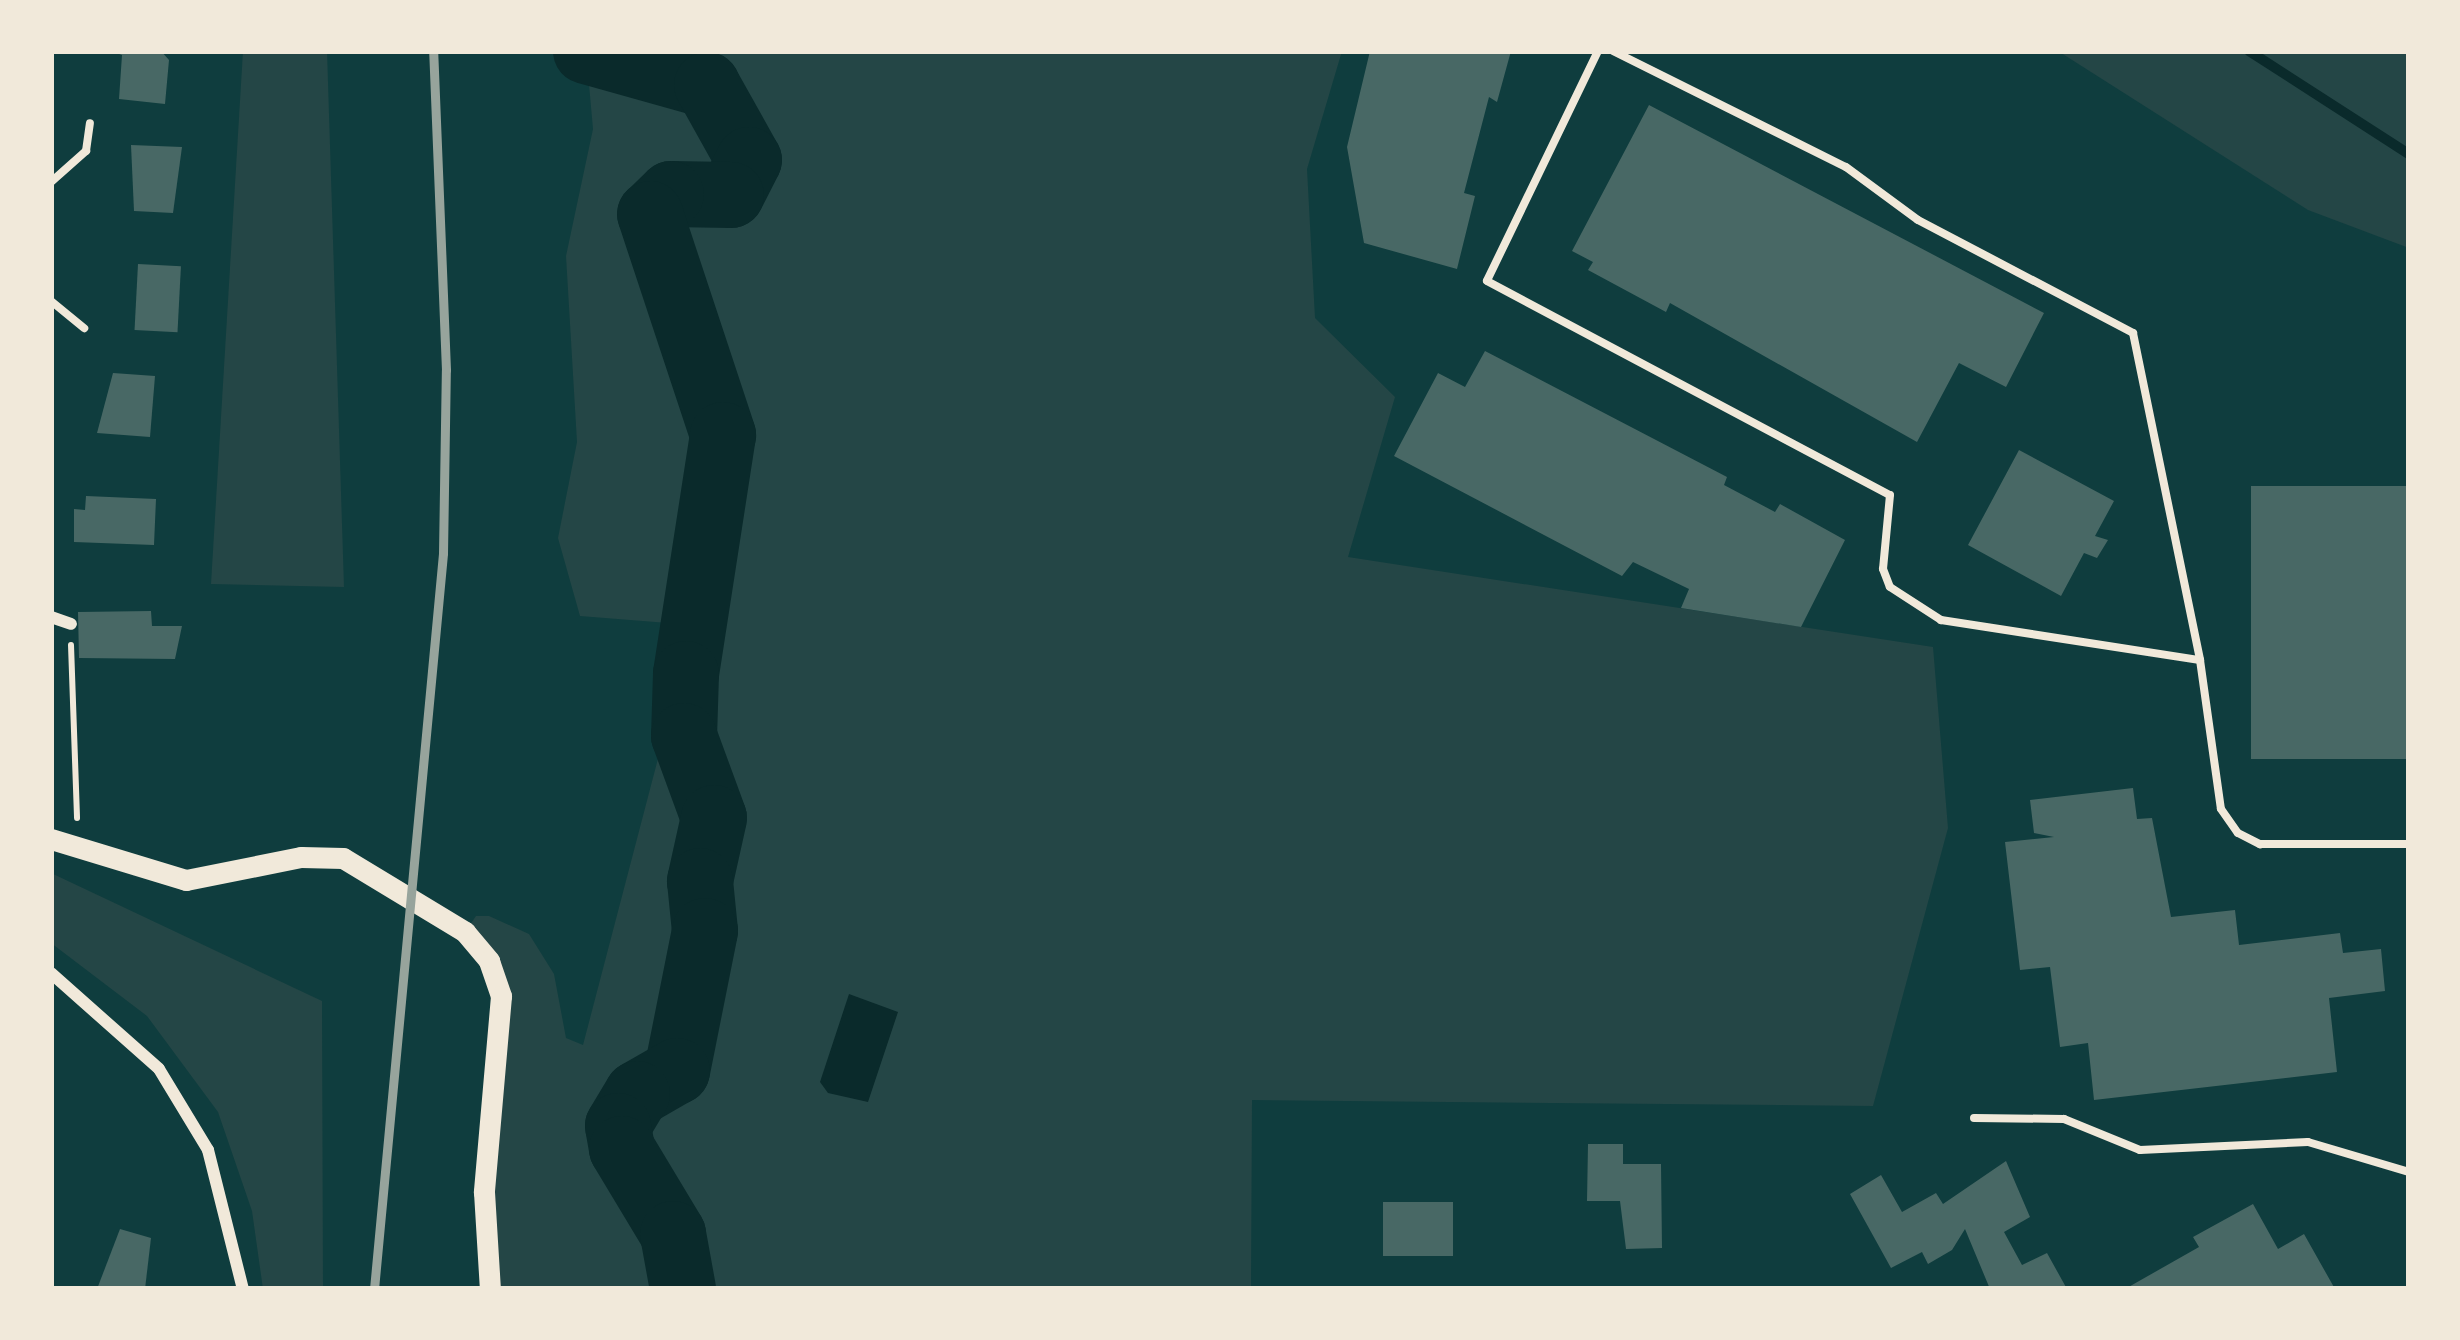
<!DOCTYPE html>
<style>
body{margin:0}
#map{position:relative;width:2460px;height:1340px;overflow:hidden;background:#0f3d3e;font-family:"IBM Plex Sans",sans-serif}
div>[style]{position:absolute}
.green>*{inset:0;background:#244646}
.water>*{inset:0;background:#0a2a2b}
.stream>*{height:10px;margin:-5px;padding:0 5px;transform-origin:5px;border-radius:5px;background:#0a2a2b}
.river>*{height:66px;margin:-33px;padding:0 33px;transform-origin:33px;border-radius:33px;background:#0a2a2b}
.building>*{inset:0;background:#486865;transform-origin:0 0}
.path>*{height:6px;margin:-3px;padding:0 3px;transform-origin:3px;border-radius:3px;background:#f1e9da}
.service>*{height:8px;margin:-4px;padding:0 4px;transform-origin:4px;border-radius:4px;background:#f1e9da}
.minor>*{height:12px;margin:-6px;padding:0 6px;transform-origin:6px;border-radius:6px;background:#f1e9da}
.tertiary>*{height:21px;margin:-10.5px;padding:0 10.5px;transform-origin:10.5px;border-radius:10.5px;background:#f1e9da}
.rail>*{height:9px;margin:-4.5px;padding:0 4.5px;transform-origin:4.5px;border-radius:4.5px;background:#97a49c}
span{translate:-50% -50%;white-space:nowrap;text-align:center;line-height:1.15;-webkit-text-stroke:9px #f1e9da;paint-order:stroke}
.frame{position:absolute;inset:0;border:54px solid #f1e9da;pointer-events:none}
</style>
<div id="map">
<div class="green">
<i style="clip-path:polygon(243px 51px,327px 51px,344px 587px,211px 584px)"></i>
<i style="clip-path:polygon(586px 51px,1342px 51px,1307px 169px,1315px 318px,1395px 397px,1348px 557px,1933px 647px,1948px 828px,1873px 1106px,1252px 1100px,1251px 1289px,490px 1289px,501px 996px,465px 932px,476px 916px,489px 916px,529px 934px,554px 974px,566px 1038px,583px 1045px,693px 625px,580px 616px,558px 538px,577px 442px,566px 256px,593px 129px)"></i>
<i style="clip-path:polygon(2058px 51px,2409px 51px,2409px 248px,2308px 210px)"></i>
<i style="clip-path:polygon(51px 873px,322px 1001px,323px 1289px,263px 1289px,252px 1211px,218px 1112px,147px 1016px,51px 943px)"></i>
</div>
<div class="water">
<i style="clip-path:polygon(849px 994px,898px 1012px,868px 1102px,828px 1093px,820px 1082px)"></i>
</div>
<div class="stream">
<i style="left:2249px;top:51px;width:190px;rotate:32.8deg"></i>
</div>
<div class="river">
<i style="left:586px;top:51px;width:126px;rotate:15.7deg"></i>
<i style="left:707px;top:85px;width:86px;rotate:60.8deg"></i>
<i style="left:749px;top:160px;width:39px;rotate:117deg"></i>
<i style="left:731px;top:195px;width:60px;rotate:-179deg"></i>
<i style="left:671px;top:194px;width:29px;rotate:136deg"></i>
<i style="left:650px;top:214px;width:233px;rotate:71.7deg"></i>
<i style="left:723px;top:435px;width:242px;rotate:98.8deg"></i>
<i style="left:686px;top:674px;width:62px;rotate:91.8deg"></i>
<i style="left:684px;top:736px;width:87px;rotate:69.9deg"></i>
<i style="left:714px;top:818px;width:65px;rotate:102.5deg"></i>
<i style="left:700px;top:881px;width:50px;rotate:84.3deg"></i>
<i style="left:705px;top:931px;width:143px;rotate:101.3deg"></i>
<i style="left:677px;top:1071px;width:46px;rotate:150.1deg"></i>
<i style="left:637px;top:1094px;width:37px;rotate:121deg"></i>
<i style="left:618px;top:1126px;width:23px;rotate:80deg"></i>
<i style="left:622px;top:1149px;width:99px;rotate:59deg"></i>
<i style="left:673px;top:1234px;width:56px;rotate:79.7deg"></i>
</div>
<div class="building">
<i style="clip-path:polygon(111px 51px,161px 51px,169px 60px,165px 104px,119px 99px,122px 55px)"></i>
<i style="clip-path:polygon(1370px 51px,1511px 51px,1497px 102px,1489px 97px,1464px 193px,1475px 196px,1457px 269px,1364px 243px,1347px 147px)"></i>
<i style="clip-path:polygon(1649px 105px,2044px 313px,2006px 387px,1959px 363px,1917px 442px,1670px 303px,1666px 312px,1588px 270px,1593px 262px,1572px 251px)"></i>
<i style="clip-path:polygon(131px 145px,182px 147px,173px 213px,134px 211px)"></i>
<i style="left:138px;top:264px;width:43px;height:66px;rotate:3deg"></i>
<i style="clip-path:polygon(1485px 351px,1727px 477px,1724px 485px,1775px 512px,1780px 504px,1845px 540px,1801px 627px,1681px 608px,1689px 589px,1633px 562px,1622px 576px,1394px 456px,1438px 373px,1465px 387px)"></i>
<i style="clip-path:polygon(113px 373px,155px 376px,150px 437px,97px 433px)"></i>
<i style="clip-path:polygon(2019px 450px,2114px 501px,2095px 536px,2108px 540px,2097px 558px,2084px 553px,2061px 596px,1968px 545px)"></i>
<i style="left:2409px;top:486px;width:273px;height:158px;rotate:90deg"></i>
<i style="clip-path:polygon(86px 496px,156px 499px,154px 545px,74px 542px,74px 509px,85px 510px)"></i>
<i style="clip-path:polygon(151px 611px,152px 626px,182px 626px,175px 659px,79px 658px,78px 612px)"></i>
<i style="clip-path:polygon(2133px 788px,2137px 819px,2152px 818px,2171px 917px,2235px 910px,2239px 945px,2340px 933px,2343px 953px,2381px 949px,2385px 991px,2329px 998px,2337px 1072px,2094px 1100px,2088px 1043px,2060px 1047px,2050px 967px,2020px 970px,2005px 842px,2054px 837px,2034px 833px,2030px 800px)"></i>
<i style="clip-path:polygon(1588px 1144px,1623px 1144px,1623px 1164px,1661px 1164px,1662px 1248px,1626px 1249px,1620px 1201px,1587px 1201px)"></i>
<i style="clip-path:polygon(2006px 1161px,2030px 1217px,2004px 1232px,2022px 1265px,2047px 1253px,2067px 1289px,1990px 1289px,1965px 1229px,1952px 1250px,1928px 1264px,1922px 1252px,1891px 1268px,1850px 1194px,1881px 1175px,1902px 1212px,1936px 1193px,1943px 1204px)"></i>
<i style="left:1383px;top:1202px;width:70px;height:54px"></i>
<i style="clip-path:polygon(2253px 1204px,2278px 1249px,2304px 1234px,2335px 1289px,2125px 1289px,2199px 1247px,2193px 1237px)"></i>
<i style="clip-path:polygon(120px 1229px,151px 1238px,145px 1289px,97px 1289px)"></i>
</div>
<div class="path">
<i style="left:71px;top:645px;width:173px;rotate:88deg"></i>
</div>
<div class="service">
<i style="left:1598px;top:51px;width:255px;rotate:115.8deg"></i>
<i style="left:1487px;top:281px;width:456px;rotate:28deg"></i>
<i style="left:1890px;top:495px;width:74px;rotate:95.4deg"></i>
<i style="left:1883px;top:569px;width:19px;rotate:69deg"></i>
<i style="left:1890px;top:587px;width:61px;rotate:32.9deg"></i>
<i style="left:1941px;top:620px;width:262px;rotate:8.8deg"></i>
<i style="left:1613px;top:51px;width:260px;rotate:26.5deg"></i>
<i style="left:1846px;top:167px;width:89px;rotate:36.4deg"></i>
<i style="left:1918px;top:220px;width:243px;rotate:27.7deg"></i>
<i style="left:2133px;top:333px;width:334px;rotate:78.4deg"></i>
<i style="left:2200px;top:660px;width:150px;rotate:82deg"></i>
<i style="left:2221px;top:809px;width:29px;rotate:55deg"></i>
<i style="left:2238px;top:833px;width:25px;rotate:27deg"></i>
<i style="left:2260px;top:844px;width:149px"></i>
<i style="left:51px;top:182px;width:47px;rotate:-41.5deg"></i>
<i style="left:86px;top:151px;width:28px;rotate:-82deg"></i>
<i style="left:51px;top:301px;width:43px;rotate:39.3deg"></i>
<i style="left:1974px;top:1118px;width:90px;rotate:0.6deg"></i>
<i style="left:2064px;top:1119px;width:82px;rotate:22.2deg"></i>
<i style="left:2140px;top:1150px;width:168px;rotate:-2.7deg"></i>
<i style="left:2308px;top:1142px;width:105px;rotate:16.5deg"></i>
</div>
<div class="minor">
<i style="left:51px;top:617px;width:21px;rotate:19deg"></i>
<i style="left:51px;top:973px;width:144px;rotate:41.6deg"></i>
<i style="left:159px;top:1069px;width:95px;rotate:58.8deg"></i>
<i style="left:208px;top:1150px;width:143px;rotate:75.9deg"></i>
</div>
<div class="tertiary">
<i style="left:51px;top:839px;width:141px;rotate:16.9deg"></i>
<i style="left:186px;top:880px;width:117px;rotate:-11.3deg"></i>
<i style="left:301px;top:857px;width:42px;rotate:1.4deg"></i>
<i style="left:343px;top:858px;width:143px;rotate:31.2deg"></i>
<i style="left:465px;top:932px;width:38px;rotate:50deg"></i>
<i style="left:489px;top:961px;width:37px;rotate:71deg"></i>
<i style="left:501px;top:996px;width:197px;rotate:95deg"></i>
<i style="left:484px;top:1192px;width:97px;rotate:86.5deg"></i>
</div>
<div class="rail">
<i style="left:374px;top:1289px;width:739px;rotate:-84.64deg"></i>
<i style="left:443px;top:553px;width:183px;rotate:-89.1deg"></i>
<i style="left:446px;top:370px;width:319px;rotate:-92.3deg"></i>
</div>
<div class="frame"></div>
</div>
